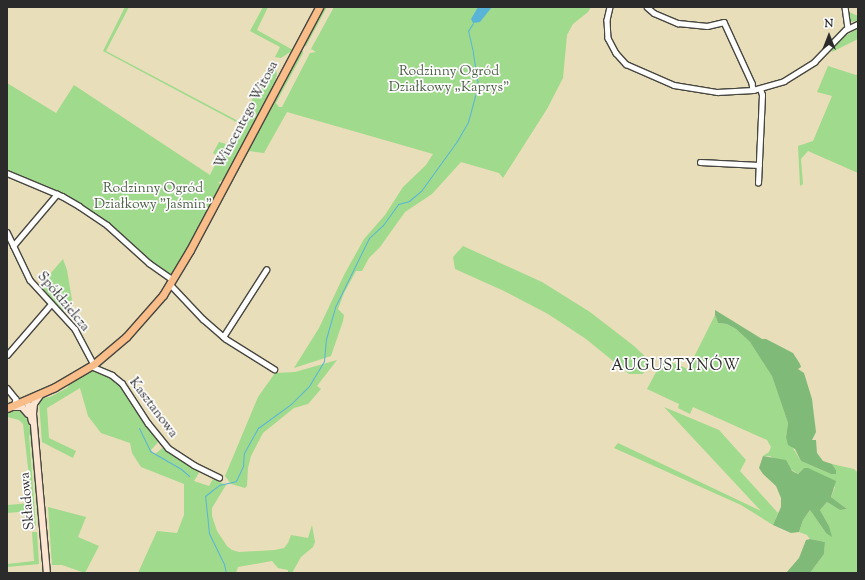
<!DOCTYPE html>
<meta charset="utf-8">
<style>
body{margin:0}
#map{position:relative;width:865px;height:580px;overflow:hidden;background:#e8deb9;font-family:"Sorts Mill Goudy",serif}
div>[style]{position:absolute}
.green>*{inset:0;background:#a0da8c}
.forest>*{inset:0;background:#80ba78}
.water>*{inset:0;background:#59b4d7}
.stream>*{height:1px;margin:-0.5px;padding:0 0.5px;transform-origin:0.5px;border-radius:0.5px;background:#59b4d7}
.roads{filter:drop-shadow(1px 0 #474640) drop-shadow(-1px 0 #474640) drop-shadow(0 1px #474640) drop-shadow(0 -1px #474640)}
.street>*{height:4.5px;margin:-2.25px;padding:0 2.25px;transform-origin:2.25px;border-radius:2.25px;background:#fff}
.secondary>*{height:6px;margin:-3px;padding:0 3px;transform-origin:3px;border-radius:3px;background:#fce5d0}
.primary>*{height:7px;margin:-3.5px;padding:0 3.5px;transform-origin:3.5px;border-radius:3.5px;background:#f8bd89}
span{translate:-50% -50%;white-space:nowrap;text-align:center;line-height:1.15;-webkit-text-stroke:3.5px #fff;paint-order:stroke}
.park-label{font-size:14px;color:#4e6048}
.street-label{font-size:14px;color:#2b2b2b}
.neighbourhood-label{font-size:15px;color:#2b2b2b;letter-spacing:1px}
.frame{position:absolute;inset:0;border:8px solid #2b2b2b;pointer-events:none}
.north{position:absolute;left:809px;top:16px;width:40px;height:40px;-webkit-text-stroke:3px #fff;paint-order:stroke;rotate:0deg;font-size:11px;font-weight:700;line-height:16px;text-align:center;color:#2b2b2b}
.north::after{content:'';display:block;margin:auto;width:14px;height:18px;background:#2b2b2b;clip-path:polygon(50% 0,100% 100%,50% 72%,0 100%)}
</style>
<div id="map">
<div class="green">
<i style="clip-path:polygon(125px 7px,129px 7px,106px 51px,240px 122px,272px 63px,275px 66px,277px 74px,275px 82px,225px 178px,218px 183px,221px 184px,173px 276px,170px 277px,170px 274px,156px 266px,95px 214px,72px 199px,7px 171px,7px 83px,56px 113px,74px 85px,210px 175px,219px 157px,213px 153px,219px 142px,230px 145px,240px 124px,103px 51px)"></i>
<i style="clip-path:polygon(263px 7px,268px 7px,257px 30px,293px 50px,281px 58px,275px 57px,280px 47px,250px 31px)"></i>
<i style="clip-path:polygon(321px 7px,327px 7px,306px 46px,304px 46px,303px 45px)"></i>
<i style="clip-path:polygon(334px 7px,591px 7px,588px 12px,573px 24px,567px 35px,563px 78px,547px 109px,503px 178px,499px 173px,461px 162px,432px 194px,405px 212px,380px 247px,369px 258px,362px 271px,356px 271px,344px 293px,338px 309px,344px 315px,343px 321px,331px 356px,294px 368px,319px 328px,344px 275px,364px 239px,385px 215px,403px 187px,426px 165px,433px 154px,287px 112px,264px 153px,249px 151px,199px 243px,174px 283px,298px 51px,303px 51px,303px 53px,276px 103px,279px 107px,282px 107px,310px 53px,316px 52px,311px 49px)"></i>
<i style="clip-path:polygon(849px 12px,858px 16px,858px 21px,850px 22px)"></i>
<i style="clip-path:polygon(858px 28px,858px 39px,832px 52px,831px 50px,842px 38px)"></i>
<i style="clip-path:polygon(828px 66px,856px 75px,858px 74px,858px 173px,808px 151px,801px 159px,803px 184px,800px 186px,798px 146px,813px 141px,832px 96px,817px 92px)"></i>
<i style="clip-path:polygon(463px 246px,542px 282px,590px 312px,634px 346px,650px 361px,643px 374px,629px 374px,586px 339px,548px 314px,504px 291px,455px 269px,453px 257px)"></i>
<i style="clip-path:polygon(63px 259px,67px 270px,72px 300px,62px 313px,38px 288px)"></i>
<i style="clip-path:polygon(715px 315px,718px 323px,727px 324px,736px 329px,750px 342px,772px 375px,788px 423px,786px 437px,801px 461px,831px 474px,836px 470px,832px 464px,854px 469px,858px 473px,858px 573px,810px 573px,824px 554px,825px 542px,810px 539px,807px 535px,799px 532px,803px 520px,810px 510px,826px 533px,829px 526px,820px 510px,827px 502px,840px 510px,847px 509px,831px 497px,835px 487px,804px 468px,798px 474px,770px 456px,763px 456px,769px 452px,771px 447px,767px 440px,693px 407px,690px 414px,678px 408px,679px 404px,647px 389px,663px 359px,688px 369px)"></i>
<i style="clip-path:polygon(337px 360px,317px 386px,321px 389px,308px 404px,294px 408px,263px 433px,251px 456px,248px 468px,247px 486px,245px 488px,231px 484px,225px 476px,258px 397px,275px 373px,295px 372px)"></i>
<i style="clip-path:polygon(90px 370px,114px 378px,122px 386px,148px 427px,159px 441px,151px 450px,153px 453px,155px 454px,165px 446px,200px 471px,194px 481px,209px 486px,213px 479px,226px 485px,212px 508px,212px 516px,217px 531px,227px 546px,232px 550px,239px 552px,275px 550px,284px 548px,288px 543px,291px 535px,308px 538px,312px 525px,315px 542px,313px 547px,301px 557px,292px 573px,288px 573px,288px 570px,278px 568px,272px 561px,238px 567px,236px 573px,138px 573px,157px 531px,177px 533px,184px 515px,184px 484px,141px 467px,132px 453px,130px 443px,101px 433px,88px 416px,80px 388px,47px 408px,49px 438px,76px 451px,73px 458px,42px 442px,39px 402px,42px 398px,50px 397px,67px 388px,71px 383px)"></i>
<i style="clip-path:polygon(664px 407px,719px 430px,746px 460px,740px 471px,778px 513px,773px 525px,741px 505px,614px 448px,618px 443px,761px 511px)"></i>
<i style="clip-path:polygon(18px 408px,25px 412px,32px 433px,40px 522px,38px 526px,30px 435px,29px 435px,36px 526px,31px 526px,30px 511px,7px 513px,7px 505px,32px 503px,23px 424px,19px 420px,7px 417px,7px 410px)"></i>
<i style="clip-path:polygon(48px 507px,86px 517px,78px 537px,99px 546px,85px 573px,62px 565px,52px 565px)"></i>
<i style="clip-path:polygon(32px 532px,37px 532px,39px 564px,7px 567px,7px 564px,34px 561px)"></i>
</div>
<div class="forest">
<i style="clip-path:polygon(715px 310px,762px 339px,766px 339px,793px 353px,800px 364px,801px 367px,798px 369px,804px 373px,812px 399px,816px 432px,812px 440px,816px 440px,817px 453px,823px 461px,832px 464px,836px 470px,836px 474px,831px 474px,801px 461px,795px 449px,788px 445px,786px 437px,788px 423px,772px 376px,750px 342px,736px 329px,727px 324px,718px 323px,715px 315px)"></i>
<i style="clip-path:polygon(763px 456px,786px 460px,792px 471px,798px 474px,804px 468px,808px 468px,836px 481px,831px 497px,847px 509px,840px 510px,827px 502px,820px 510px,829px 526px,832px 537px,826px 533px,810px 510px,803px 520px,799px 532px,791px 533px,773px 525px,781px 507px,781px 498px,776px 486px,763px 474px,759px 468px)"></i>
<i style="clip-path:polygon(810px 539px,825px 542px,824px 554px,810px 573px,786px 573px,799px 558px,806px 540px)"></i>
</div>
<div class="water">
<i style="clip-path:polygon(478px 7px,492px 7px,480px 22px,473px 23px,471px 19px)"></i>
</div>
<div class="stream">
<i style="left:139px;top:428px;width:25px;rotate:64deg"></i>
<i style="left:150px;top:451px;width:36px;rotate:30deg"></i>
<i style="left:181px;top:469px;width:11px;rotate:41deg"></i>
<i style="left:226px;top:573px;width:9px;rotate:-103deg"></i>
<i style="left:224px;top:564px;width:34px;rotate:-116deg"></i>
<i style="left:209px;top:533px;width:37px;rotate:-96deg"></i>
<i style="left:205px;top:496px;width:18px;rotate:-38deg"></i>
<i style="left:219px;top:485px;width:17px;rotate:-13deg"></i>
<i style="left:236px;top:481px;width:17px;rotate:-65deg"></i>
<i style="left:243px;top:466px;width:13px;rotate:-86deg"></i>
<i style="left:244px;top:453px;width:29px;rotate:-61deg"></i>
<i style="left:258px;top:428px;width:41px;rotate:-36deg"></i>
<i style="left:291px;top:404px;width:25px;rotate:-45deg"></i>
<i style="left:309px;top:386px;width:29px;rotate:-59deg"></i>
<i style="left:324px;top:361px;width:22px;rotate:-85deg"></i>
<i style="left:326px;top:339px;width:35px;rotate:-74deg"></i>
<i style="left:336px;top:305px;width:75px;rotate:-63.8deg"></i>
<i style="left:369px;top:238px;width:19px;rotate:-43deg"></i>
<i style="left:383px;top:225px;width:26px;rotate:-54deg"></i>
<i style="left:398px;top:204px;width:11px;rotate:-15deg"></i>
<i style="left:409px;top:201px;width:16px;rotate:-40deg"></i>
<i style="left:421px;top:191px;width:62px;rotate:-54.2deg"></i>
<i style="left:457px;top:141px;width:22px;rotate:-60deg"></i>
<i style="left:468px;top:122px;width:38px;rotate:-75deg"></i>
<i style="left:478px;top:85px;width:33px;rotate:-99deg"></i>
<i style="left:473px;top:52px;width:22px;rotate:-103deg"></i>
<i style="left:468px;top:31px;width:9px;rotate:-58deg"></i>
</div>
<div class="roads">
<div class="street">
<i style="left:610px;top:7px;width:13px;rotate:103deg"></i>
<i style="left:607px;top:20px;width:18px;rotate:87deg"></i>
<i style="left:608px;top:38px;width:17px;rotate:62deg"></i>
<i style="left:616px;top:53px;width:15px;rotate:48deg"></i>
<i style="left:626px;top:64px;width:52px;rotate:23.6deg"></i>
<i style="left:674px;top:85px;width:44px;rotate:9.2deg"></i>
<i style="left:717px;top:92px;width:36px;rotate:-3deg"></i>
<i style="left:753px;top:90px;width:32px;rotate:-16deg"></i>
<i style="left:784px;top:81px;width:36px;rotate:-32deg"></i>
<i style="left:814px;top:62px;width:45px;rotate:-45.9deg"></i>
<i style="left:845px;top:30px;width:14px;rotate:-25deg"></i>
<i style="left:647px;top:7px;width:9px;rotate:41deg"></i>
<i style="left:654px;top:13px;width:26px;rotate:23deg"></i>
<i style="left:678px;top:23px;width:29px;rotate:6deg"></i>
<i style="left:707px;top:26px;width:17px;rotate:-13deg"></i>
<i style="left:724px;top:22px;width:67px;rotate:65.3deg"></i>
<i style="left:752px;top:83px;width:7px;rotate:82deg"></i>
<i style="left:845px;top:7px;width:21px;rotate:82deg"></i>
<i style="left:700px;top:162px;width:59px;rotate:2.9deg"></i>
<i style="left:7px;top:173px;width:60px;rotate:22.7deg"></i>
<i style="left:62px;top:196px;width:20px;rotate:30deg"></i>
<i style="left:79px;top:206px;width:34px;rotate:34deg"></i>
<i style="left:107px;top:225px;width:57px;rotate:42.1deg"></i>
<i style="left:149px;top:263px;width:29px;rotate:35deg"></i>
<i style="left:758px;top:183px;width:88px;rotate:-87.4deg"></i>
<i style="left:762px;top:95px;width:6px;rotate:-108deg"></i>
<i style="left:7px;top:232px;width:53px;rotate:64.4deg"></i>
<i style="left:30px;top:280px;width:67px;rotate:47.4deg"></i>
<i style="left:75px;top:329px;width:40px;rotate:62deg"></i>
<i style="left:13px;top:246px;width:68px;rotate:-49.8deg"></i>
<i style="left:170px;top:284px;width:48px;rotate:46.7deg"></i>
<i style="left:203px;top:319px;width:30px;rotate:41deg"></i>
<i style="left:226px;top:339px;width:57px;rotate:32deg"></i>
<i style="left:223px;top:337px;width:80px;rotate:-57.3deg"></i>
<i style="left:7px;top:355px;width:67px;rotate:-49.2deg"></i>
<i style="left:91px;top:366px;width:23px;rotate:23deg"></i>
<i style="left:112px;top:375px;width:13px;rotate:39deg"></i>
<i style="left:122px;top:383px;width:48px;rotate:57deg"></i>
<i style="left:148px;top:423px;width:32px;rotate:51deg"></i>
<i style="left:168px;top:448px;width:31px;rotate:33deg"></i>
<i style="left:194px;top:465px;width:28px;rotate:26deg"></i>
<i style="left:7px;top:388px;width:14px;rotate:51deg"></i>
<i style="left:16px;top:399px;width:5px;rotate:101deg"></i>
</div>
<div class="secondary">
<i style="left:41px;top:394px;width:12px;rotate:125deg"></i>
<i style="left:34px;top:404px;width:10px;rotate:96deg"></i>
<i style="left:33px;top:414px;width:160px;rotate:85deg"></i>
<i style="left:27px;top:400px;width:22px;rotate:77deg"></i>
<i style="left:11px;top:407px;width:11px"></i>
<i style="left:22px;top:407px;width:9px;rotate:49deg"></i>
</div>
<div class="primary">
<i style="left:7px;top:408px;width:52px;rotate:-23.6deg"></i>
<i style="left:55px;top:387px;width:45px;rotate:-30.5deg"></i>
<i style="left:94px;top:364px;width:42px;rotate:-40.2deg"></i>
<i style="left:126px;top:337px;width:56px;rotate:-48.6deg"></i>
<i style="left:163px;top:295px;width:52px;rotate:-59deg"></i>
<i style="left:190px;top:250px;width:275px;rotate:-62deg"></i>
</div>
</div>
<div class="park-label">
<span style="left:449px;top:80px">Rodzinny Ogród<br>Działkowy „Kaprys”</span>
<span style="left:153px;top:197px">Rodzinny Ogród<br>Działkowy "Jaśmin"</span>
</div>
<div class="street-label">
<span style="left:247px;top:115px;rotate:-62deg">Wincentego Witosa</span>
<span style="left:63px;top:302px;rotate:50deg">Spółdzielcza</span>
<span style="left:153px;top:408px;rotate:53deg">Kasztanowa</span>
<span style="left:28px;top:501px;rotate:-95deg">Składowa</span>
</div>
<div class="neighbourhood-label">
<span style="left:676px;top:367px">AUGUSTYNÓW</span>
</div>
<div class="frame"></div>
<div class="north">N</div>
</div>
